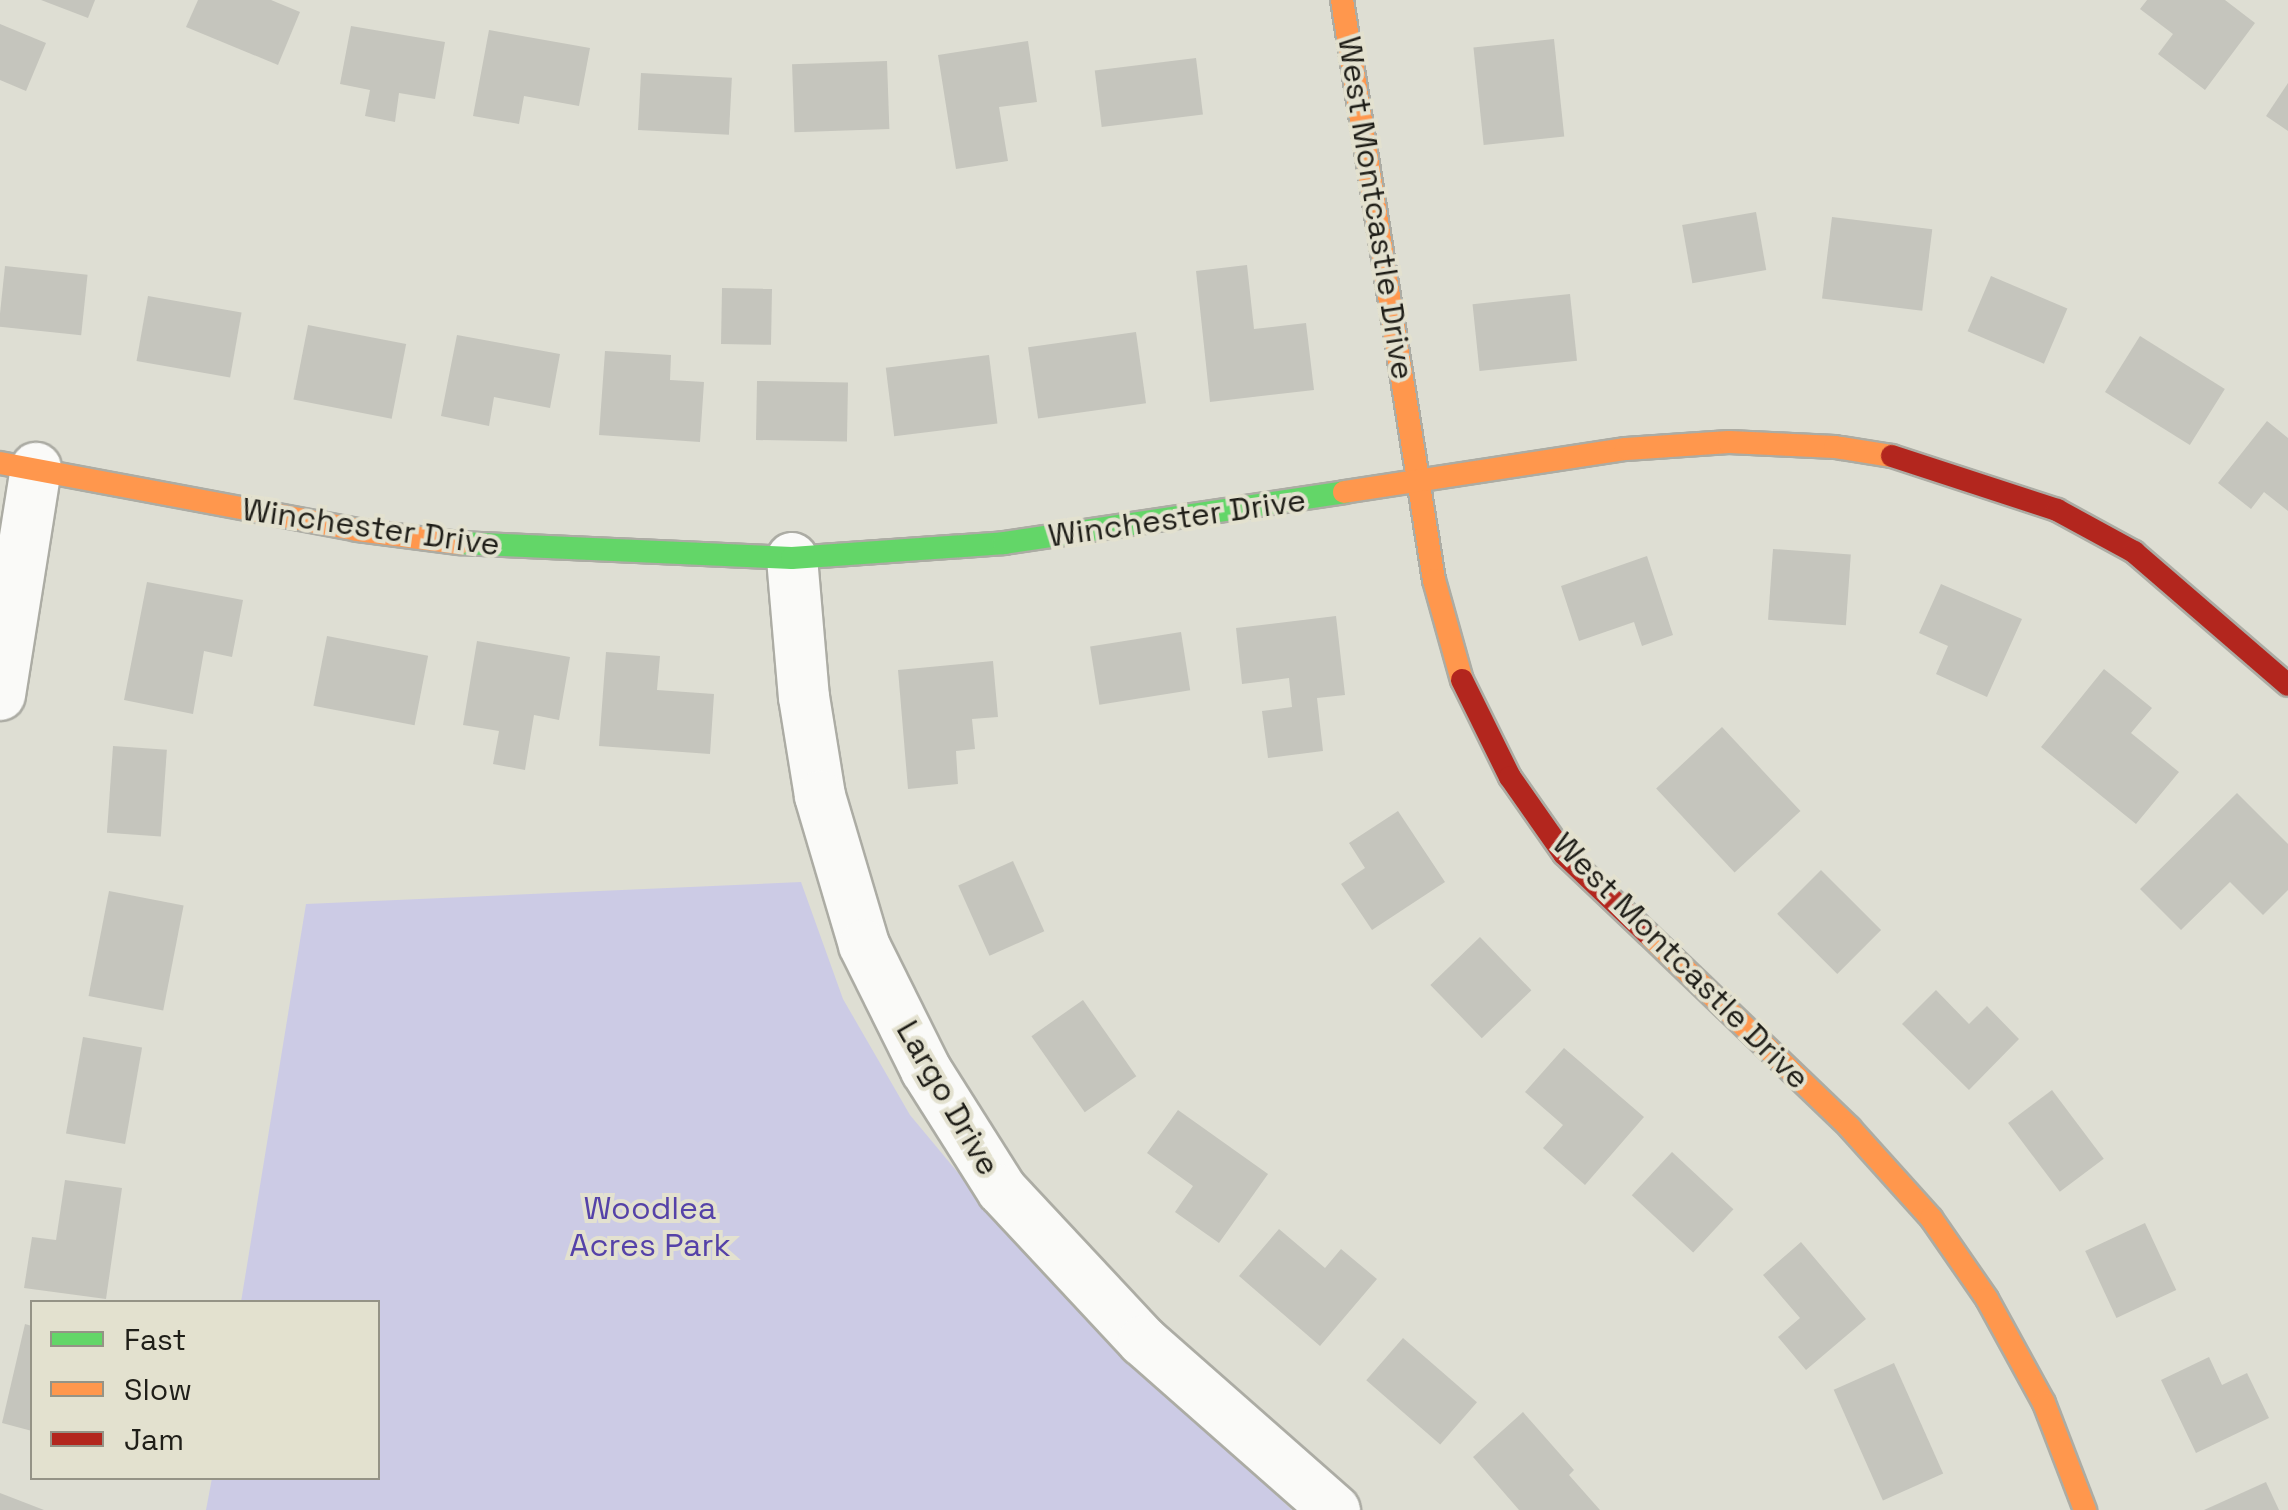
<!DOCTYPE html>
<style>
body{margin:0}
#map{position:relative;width:2288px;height:1510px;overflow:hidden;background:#deded3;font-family:"Space Grotesk",sans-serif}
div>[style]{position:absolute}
.green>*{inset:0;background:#cccbe5}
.building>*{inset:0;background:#c5c5bd;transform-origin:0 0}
.roads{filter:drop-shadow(2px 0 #acaca4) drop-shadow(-2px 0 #acaca4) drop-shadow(0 2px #acaca4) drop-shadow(0 -2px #acaca4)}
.street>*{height:50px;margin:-25px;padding:0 25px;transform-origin:25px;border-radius:25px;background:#fafaf8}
.fast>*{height:22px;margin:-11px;padding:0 11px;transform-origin:11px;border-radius:11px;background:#63d668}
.slow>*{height:22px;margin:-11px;padding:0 11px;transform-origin:11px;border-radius:11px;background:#ff974d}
.jam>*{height:22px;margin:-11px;padding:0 11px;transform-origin:11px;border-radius:11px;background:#b3261e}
span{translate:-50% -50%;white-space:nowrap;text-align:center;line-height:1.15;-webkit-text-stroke:8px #e3e1cf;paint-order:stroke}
.street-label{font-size:32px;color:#1f1e18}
.park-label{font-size:32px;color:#5542a8}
.legend{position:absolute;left:30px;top:1300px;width:350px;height:180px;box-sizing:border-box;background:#e3e1cf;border:2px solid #959386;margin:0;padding:12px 18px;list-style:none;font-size:30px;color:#1f1e18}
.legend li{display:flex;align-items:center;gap:20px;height:50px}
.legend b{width:50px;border:2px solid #959386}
</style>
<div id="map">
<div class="green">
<i style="clip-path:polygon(801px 882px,843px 999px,910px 1115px,1039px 1270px,1292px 1510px,206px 1510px,212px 1478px,378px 1478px,378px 1302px,241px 1302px,306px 904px)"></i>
</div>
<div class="building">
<i style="clip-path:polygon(41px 0,95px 0,88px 18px)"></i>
<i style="clip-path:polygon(198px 0,271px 0,300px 12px,278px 65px,186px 27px)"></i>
<i style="clip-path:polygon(2147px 0,2225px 0,2255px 23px,2205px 90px,2158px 54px,2173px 34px,2140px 9px)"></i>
<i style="clip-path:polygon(0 24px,46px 43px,26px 91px,0 80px)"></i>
<i style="clip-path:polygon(351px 26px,445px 42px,435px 99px,399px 93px,395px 122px,365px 116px,370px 90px,340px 84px)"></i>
<i style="clip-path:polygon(489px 30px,590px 48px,579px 106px,524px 96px,519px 124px,473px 116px)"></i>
<i style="left:1554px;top:39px;width:98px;height:81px;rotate:84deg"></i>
<i style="clip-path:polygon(1028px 41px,1037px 102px,999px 107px,1008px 161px,956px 169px,938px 55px)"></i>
<i style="left:1196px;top:58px;width:57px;height:102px;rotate:83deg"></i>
<i style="left:887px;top:61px;width:68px;height:95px;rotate:88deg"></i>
<i style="left:641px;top:73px;width:91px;height:57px;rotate:3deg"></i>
<i style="clip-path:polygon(2288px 83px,2288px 131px,2266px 116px)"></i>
<i style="left:1756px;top:212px;width:59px;height:75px;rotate:80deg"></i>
<i style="left:1832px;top:217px;width:101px;height:82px;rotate:7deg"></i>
<i style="clip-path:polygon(1247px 265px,1254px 329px,1306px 323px,1314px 390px,1210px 402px,1196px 271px)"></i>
<i style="left:5px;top:266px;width:83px;height:61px;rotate:6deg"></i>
<i style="left:1991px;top:276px;width:83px;height:60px;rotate:23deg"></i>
<i style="left:722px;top:288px;width:50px;height:56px;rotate:1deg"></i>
<i style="left:1570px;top:294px;width:67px;height:98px;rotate:84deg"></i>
<i style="left:148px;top:296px;width:95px;height:66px;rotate:10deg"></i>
<i style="left:308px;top:325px;width:100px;height:76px;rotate:11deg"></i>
<i style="left:1136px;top:332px;width:72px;height:109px;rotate:82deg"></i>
<i style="clip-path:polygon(457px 335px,560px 354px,550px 408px,494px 397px,489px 426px,441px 416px)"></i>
<i style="left:2140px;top:336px;width:100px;height:66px;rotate:32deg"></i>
<i style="clip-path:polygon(605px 351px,671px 355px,670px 380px,704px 382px,700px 442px,599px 435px)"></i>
<i style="left:989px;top:355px;width:69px;height:104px;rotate:83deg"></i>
<i style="left:757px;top:381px;width:91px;height:59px;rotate:1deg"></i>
<i style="clip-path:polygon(2267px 421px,2288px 438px,2288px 511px,2264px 492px,2251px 509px,2218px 483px)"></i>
<i style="left:1773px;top:549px;width:78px;height:71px;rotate:4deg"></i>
<i style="clip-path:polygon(1647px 556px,1673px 635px,1642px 646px,1634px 622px,1579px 641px,1561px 586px)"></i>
<i style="clip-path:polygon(147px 582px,243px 600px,232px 657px,204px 651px,193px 714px,124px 700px)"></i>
<i style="clip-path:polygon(1941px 584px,2022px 619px,1987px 697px,1936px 674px,1948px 646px,1919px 633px)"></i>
<i style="clip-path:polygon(1336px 616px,1345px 695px,1317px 698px,1323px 751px,1268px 758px,1262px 711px,1292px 707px,1289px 678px,1242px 684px,1236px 628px)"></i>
<i style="left:1181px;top:632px;width:59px;height:92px;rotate:81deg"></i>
<i style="left:327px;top:636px;width:103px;height:71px;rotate:11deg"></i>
<i style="clip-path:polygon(477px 641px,570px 657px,559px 720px,534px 715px,525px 770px,493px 764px,499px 731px,463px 725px)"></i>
<i style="clip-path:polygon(606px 652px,660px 656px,657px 690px,714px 694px,710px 754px,599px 746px)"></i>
<i style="clip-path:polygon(993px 661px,998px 717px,972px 719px,975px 749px,956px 751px,958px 784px,908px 789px,898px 670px)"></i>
<i style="clip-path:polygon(2104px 669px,2152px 708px,2131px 733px,2179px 772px,2136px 824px,2041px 747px)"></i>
<i style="left:1722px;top:727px;width:115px;height:90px;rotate:47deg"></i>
<i style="left:113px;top:746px;width:54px;height:87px;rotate:4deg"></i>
<i style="clip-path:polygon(2237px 793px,2288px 844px,2288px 890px,2263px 915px,2230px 882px,2181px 930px,2140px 889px)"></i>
<i style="clip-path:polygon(1398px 811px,1445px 882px,1372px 930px,1341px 884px,1365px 868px,1349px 843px)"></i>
<i style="left:1013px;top:861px;width:77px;height:60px;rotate:66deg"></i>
<i style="left:1821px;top:870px;width:85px;height:62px;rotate:45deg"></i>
<i style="left:109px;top:891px;width:76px;height:107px;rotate:11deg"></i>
<i style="left:1480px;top:937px;width:74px;height:69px;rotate:46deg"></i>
<i style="clip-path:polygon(1936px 990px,1969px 1024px,1987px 1006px,2019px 1039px,1969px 1090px,1902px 1024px)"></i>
<i style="left:1083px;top:1000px;width:93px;height:63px;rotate:55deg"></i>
<i style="left:83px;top:1037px;width:60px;height:98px;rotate:10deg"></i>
<i style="clip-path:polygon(1564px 1048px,1644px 1117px,1585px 1185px,1543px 1148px,1563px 1125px,1525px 1092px)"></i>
<i style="left:2052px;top:1090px;width:86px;height:55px;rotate:53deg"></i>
<i style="clip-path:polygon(1178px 1110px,1268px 1174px,1219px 1243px,1175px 1212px,1193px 1186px,1147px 1153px)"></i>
<i style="left:1672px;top:1152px;width:84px;height:59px;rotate:43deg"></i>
<i style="clip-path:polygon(65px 1180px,122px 1188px,106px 1299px,24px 1288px,32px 1237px,56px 1240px)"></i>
<i style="left:2145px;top:1223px;width:74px;height:66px;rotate:65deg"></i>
<i style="clip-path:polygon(1279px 1229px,1325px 1268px,1341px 1249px,1377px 1279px,1320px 1346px,1239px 1276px)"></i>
<i style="clip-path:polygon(1801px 1242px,1866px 1319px,1806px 1370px,1778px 1337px,1800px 1318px,1763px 1275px)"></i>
<i style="clip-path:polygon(25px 1324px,32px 1326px,32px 1431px,2px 1423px)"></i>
<i style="left:1403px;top:1338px;width:98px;height:56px;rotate:41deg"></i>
<i style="clip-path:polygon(2209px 1357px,2222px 1385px,2247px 1373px,2269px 1418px,2196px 1453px,2161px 1380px)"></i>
<i style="left:1894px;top:1363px;width:121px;height:66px;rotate:66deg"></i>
<i style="clip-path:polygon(1523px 1412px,1574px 1470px,1569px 1475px,1600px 1510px,1519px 1510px,1473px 1457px)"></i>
<i style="clip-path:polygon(2266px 1482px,2279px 1510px,2204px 1510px)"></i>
<i style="clip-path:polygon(0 1493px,44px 1510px,0 1510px)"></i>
</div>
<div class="roads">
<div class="street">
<i style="left:792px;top:558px;width:140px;rotate:85.1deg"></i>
<i style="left:804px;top:697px;width:100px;rotate:80.8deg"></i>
<i style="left:820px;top:796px;width:155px;rotate:73.5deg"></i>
<i style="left:864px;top:945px;width:140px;rotate:63.6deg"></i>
<i style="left:926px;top:1070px;width:142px;rotate:57.7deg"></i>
<i style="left:1002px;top:1190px;width:207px;rotate:47deg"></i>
<i style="left:1143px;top:1341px;width:256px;rotate:41.4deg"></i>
<i style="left:0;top:695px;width:230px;rotate:-81deg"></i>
</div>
<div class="fast">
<i style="left:459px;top:543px;width:333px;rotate:2.6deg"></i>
<i style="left:792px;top:558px;width:213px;rotate:-4deg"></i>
<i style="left:1004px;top:543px;width:344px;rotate:-8.5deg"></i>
</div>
<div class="slow">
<i style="left:1342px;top:0;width:587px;rotate:80.99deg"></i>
<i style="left:1434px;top:580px;width:104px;rotate:74.4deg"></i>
<i style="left:0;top:463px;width:363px;rotate:10.6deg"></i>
<i style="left:357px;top:530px;width:103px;rotate:7.3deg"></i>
<i style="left:1344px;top:492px;width:285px;rotate:-8.7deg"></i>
<i style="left:1626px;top:449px;width:103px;rotate:-3.9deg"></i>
<i style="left:1729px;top:442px;width:106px;rotate:2.7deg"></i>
<i style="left:1835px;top:447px;width:58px;rotate:9deg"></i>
<i style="left:1648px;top:934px;width:280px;rotate:43.8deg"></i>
<i style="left:1850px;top:1128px;width:121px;rotate:48deg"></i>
<i style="left:1931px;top:1218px;width:98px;rotate:55.3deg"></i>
<i style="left:1987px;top:1299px;width:119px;rotate:61.3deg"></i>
<i style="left:2044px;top:1403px;width:115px;rotate:69deg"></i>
</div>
<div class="jam">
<i style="left:1892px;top:456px;width:174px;rotate:18.1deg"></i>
<i style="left:2057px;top:510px;width:88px;rotate:28.6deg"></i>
<i style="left:2134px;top:552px;width:203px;rotate:40.8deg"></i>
<i style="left:1462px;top:680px;width:108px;rotate:63.7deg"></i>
<i style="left:1510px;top:777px;width:94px;rotate:55deg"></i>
<i style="left:1564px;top:854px;width:116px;rotate:43.6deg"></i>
</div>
</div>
<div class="street-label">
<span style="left:1376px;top:208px;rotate:81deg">West Montcastle Drive</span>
<span style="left:1177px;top:518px;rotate:-8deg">Winchester Drive</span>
<span style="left:371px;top:527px;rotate:8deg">Winchester Drive</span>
<span style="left:1681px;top:961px;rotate:45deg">West Montcastle Drive</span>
<span style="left:948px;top:1098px;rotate:60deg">Largo Drive</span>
</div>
<div class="park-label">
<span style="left:650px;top:1227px">Woodlea<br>Acres Park</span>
</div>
<ul class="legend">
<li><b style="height:12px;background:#63d668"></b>Fast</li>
<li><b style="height:12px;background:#ff974d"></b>Slow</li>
<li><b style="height:12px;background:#b3261e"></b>Jam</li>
</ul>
</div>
